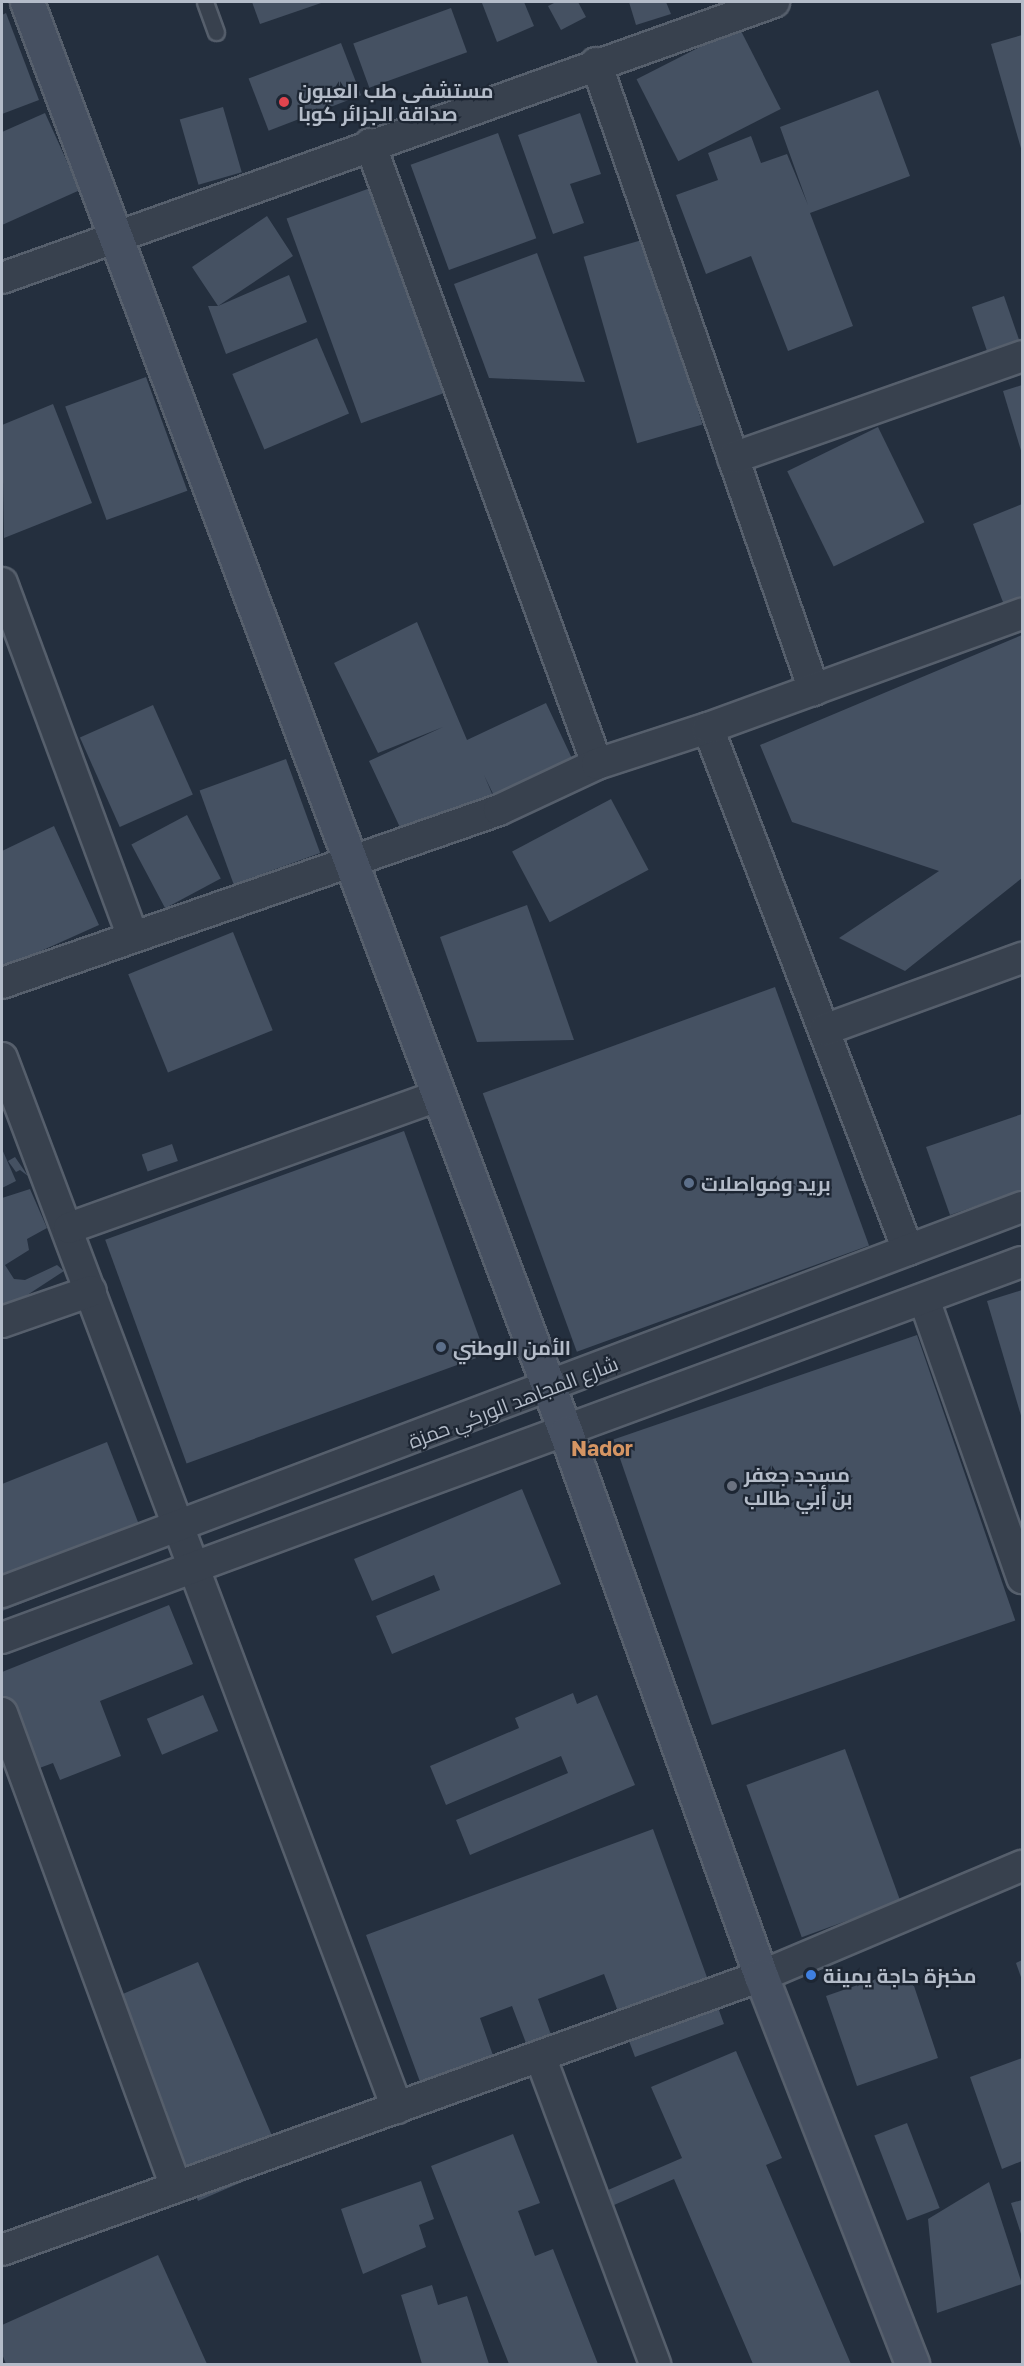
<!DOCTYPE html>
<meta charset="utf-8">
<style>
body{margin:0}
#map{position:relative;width:1024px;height:2366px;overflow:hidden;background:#242f3e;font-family:"Golos Text",Cairo,sans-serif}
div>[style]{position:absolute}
.building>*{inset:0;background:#455162;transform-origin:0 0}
.roads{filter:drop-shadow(2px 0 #565f6c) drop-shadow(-2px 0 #565f6c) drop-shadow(0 2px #565f6c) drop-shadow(0 -2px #565f6c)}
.lane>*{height:15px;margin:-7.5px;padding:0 7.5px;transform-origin:7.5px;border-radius:7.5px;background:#38414e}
.street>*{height:30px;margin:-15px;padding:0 15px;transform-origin:15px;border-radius:15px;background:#38414e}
.secondary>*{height:33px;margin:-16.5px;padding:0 16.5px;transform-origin:16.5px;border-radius:16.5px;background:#465061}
.dots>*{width:16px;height:16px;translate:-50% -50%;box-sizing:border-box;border:3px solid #1d2633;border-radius:50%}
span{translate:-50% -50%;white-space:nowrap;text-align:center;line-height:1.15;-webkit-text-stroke:4.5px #1d2633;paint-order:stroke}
.poi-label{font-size:20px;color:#b4bcc9;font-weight:700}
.left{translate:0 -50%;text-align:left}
.street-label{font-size:20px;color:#b4bcc9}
.neighbourhood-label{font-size:21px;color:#d59563;font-weight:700}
.frame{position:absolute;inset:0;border:3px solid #b4bcc9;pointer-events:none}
</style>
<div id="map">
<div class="building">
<i style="clip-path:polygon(252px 2px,324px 2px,260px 24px)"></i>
<i style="clip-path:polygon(524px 2px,534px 26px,497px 42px,482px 3px)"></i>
<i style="clip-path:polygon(556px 2px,578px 2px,586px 17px,561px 30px,548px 6px)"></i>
<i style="clip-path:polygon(629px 2px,666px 2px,671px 14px,636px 25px)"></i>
<i style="left:451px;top:8px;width:47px;height:104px;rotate:70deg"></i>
<i style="clip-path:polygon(6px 13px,39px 100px,2px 114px,2px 15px)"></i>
<i style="left:739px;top:27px;width:92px;height:115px;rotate:63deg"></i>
<i style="clip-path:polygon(1022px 35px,1022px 152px,991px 44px)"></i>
<i style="left:341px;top:43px;width:56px;height:99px;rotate:69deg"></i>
<i style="clip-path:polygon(878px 90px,910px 176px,810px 213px,853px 326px,788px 351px,751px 256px,706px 274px,676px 195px,718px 180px,708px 153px,751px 136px,761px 163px,787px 154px,808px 205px,780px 127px)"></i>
<i style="left:223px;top:107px;width:68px;height:45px;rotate:74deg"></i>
<i style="clip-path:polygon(45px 113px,80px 190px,2px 225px,2px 132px)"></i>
<i style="clip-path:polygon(580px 113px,601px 174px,570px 184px,584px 223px,553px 234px,518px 135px)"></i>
<i style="left:498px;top:133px;width:112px;height:93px;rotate:70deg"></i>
<i style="left:373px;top:187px;width:218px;height:92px;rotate:70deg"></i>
<i style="clip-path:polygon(267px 216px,293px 256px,218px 306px,289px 275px,307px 322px,226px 354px,208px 306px,218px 306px,192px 267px)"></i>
<i style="left:649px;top:238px;width:194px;height:68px;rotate:74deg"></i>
<i style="clip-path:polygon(537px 253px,585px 382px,489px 378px,454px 284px)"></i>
<i style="left:1004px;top:296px;width:46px;height:34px;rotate:71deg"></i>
<i style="left:317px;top:338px;width:82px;height:92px;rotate:67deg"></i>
<i style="left:146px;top:377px;width:121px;height:86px;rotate:70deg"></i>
<i style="clip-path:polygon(1022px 385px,1022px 454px,1003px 391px)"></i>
<i style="clip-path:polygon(53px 404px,92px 503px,4px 538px,2px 425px)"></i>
<i style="left:878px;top:427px;width:106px;height:101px;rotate:64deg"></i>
<i style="clip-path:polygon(1022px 504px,1022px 604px,1006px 610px,973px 524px)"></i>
<i style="clip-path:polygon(417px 622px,467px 740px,546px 703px,585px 786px,507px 823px,484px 775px,499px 810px,411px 851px,369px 761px,443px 727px,378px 753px,334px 663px)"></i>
<i style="clip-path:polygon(1022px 635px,1022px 878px,905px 971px,839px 938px,939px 871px,792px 822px,760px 745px)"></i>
<i style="left:153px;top:705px;width:98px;height:80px;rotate:66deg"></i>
<i style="left:286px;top:759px;width:100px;height:92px;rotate:70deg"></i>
<i style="left:611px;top:799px;width:80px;height:112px;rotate:62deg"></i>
<i style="left:187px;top:815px;width:72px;height:63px;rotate:62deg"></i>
<i style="clip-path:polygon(54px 826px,99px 925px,3px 968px,2px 851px)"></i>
<i style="clip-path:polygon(527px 905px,574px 1040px,477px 1042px,440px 937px)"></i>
<i style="left:233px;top:932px;width:106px;height:113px;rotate:68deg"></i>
<i style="left:775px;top:987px;width:275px;height:311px;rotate:70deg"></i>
<i style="clip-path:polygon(1022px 1114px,1022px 1190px,950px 1215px,926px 1147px)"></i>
<i style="left:404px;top:1131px;width:238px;height:318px;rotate:70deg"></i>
<i style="left:172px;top:1144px;width:18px;height:32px;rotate:71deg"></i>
<i style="clip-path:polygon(2px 1149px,16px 1181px,2px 1188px)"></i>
<i style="clip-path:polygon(15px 1157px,28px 1176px,20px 1170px,16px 1172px,8px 1161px)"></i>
<i style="clip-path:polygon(30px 1189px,47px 1228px,27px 1239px,29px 1250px,5px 1265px,14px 1279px,25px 1280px,57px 1265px,64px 1271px,15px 1303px,2px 1303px,2px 1198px)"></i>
<i style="clip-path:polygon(1022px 1290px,1022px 1419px,987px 1301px)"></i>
<i style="left:917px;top:1335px;width:302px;height:321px;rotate:71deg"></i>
<i style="clip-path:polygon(107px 1442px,150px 1553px,2px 1611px,2px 1484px)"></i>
<i style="clip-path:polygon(522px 1489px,561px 1584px,392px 1654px,376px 1616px,440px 1590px,434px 1575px,372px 1601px,354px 1559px)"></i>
<i style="clip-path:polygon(169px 1605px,193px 1664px,100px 1701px,121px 1756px,60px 1780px,53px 1763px,26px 1773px,2px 1710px,2px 1672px)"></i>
<i style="clip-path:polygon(573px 1693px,577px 1704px,597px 1695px,635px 1785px,470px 1855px,456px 1820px,568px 1773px,561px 1756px,446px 1805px,430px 1766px,519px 1728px,515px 1718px)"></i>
<i style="left:203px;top:1695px;width:39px;height:61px;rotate:67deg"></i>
<i style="left:845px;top:1749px;width:162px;height:105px;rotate:70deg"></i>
<i style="clip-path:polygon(653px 1829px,724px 2024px,635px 2057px,604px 1974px,538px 1999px,554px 2043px,529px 2051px,512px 2006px,480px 2018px,496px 2064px,423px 2090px,366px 1935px)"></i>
<i style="clip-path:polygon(1022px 1960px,1022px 1980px,1016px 1963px)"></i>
<i style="clip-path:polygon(198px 1962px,284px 2164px,198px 2201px,162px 2115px,167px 2112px,118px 1996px)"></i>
<i style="clip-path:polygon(898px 1971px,910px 1974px,938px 2058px,857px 2086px,826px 1996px)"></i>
<i style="clip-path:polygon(736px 2051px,782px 2158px,766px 2165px,851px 2364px,753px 2364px,674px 2179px,614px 2205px,608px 2190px,682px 2158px,651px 2087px)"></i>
<i style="clip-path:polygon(1022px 2058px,1022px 2161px,1002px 2169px,970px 2077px)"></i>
<i style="left:907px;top:2123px;width:91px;height:35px;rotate:69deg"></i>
<i style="clip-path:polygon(513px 2134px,540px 2203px,518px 2211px,535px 2256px,553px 2249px,598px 2364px,509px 2364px,431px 2166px)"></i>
<i style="clip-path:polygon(421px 2181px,434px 2219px,419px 2225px,426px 2247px,363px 2274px,341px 2209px)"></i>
<i style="clip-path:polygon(989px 2182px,1022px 2284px,937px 2313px,928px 2219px)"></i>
<i style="clip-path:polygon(1022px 2200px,1022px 2237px,1011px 2203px)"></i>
<i style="clip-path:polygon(158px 2255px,207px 2364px,6px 2364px,2px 2354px,2px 2325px)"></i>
<i style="clip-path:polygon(432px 2285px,438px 2305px,467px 2296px,489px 2364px,422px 2364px,401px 2295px)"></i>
</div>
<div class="roads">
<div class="lane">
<i style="left:205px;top:2px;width:32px;rotate:70deg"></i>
</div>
<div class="street">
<i style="left:596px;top:63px;width:664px;rotate:70.83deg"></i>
<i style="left:370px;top:144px;width:660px;rotate:69.89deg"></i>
<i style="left:2px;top:278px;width:820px;rotate:-19.67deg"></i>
<i style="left:733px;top:458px;width:306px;rotate:-19.4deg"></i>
<i style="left:2px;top:583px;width:377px;rotate:69.7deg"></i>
<i style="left:708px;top:728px;width:559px;rotate:69.04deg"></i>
<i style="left:2px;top:983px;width:526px;rotate:-19.19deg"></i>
<i style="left:499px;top:810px;width:108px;rotate:-25.1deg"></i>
<i style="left:597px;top:764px;width:117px;rotate:-18deg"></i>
<i style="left:708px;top:728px;width:334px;rotate:-20deg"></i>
<i style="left:824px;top:1030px;width:211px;rotate:-20deg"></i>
<i style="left:2px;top:1058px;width:1122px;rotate:69.38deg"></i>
<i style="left:69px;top:1228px;width:391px;rotate:-19.7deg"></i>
<i style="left:924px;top:1299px;width:296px;rotate:70.6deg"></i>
<i style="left:2px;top:1322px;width:94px;rotate:-19.2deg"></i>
<i style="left:2px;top:1592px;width:1090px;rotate:-20.68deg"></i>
<i style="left:2px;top:1638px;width:1087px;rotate:-20.24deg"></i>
<i style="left:2px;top:1713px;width:505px;rotate:69.84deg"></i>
<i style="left:540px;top:2056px;width:329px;rotate:69.5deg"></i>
<i style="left:2px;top:2250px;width:807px;rotate:-19.85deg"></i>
<i style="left:761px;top:1976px;width:283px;rotate:-22.9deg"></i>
</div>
<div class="secondary">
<i style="left:27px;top:2px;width:1529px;rotate:69.36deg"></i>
<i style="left:566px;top:1433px;width:577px;rotate:70.25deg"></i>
<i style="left:761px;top:1976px;width:416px;rotate:68.7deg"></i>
</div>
</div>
<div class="dots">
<i style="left:284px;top:102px;background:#e0444e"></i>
<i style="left:689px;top:1183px;background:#5c6f8a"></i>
<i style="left:441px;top:1347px;background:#5c6f8a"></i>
<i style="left:732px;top:1486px;background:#6b7280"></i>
<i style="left:811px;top:1975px;background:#3f7fe0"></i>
</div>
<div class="poi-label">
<span class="left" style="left:298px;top:102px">مستشفى طب العيون<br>صداقة الجزائر كوبا</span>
<span class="left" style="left:701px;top:1183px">بريد ومواصلات</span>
<span class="left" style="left:453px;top:1347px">الأمن الوطني</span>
<span class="left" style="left:744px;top:1486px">مسجد جعفر<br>بن أبي طالب</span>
<span class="left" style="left:823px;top:1975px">مخبزة حاجة يمينة</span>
</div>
<div class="street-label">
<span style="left:513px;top:1402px;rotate:-21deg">شارع المجاهد الوركي حمزة</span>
</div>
<div class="neighbourhood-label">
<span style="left:602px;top:1448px">Nador</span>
</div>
<div class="frame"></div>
</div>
